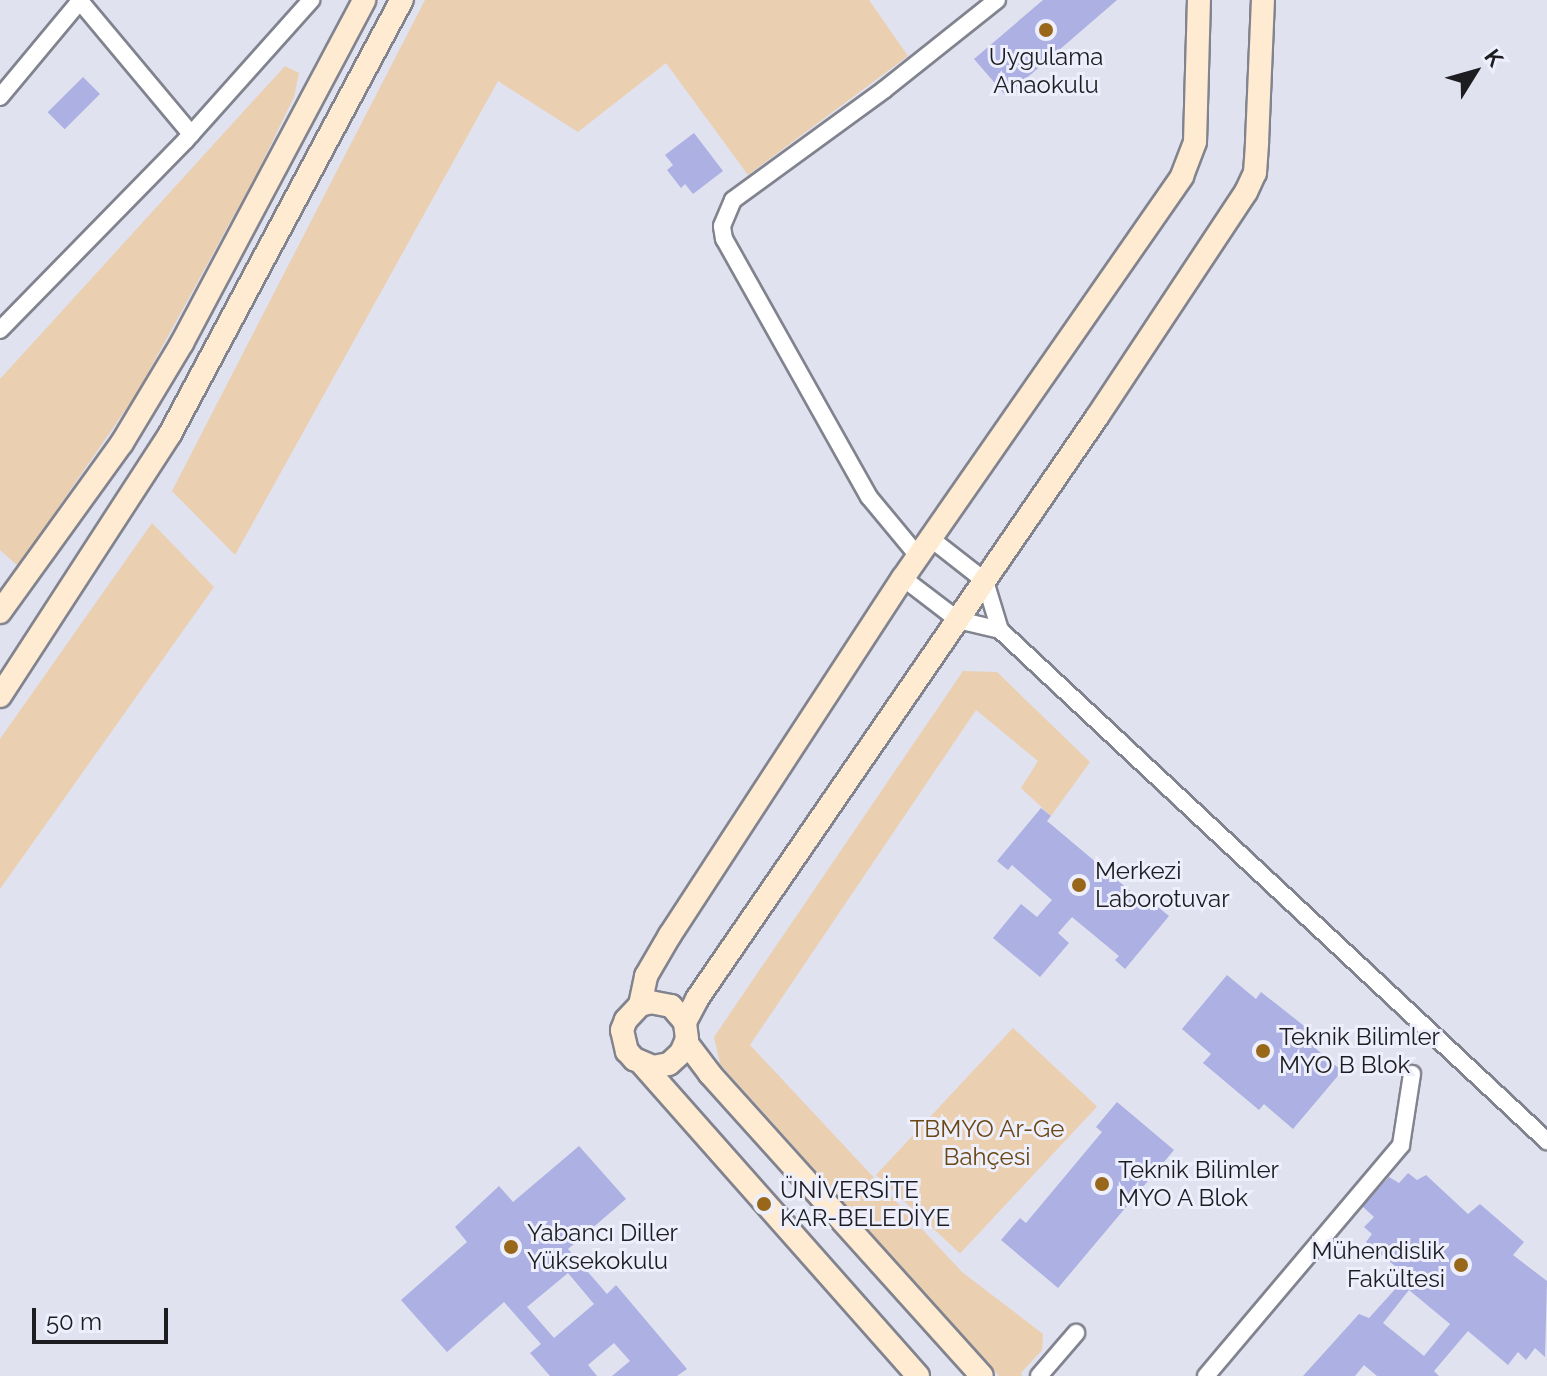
<!DOCTYPE html>
<meta charset="utf-8">
<style>
body{margin:0}
#map{position:relative;width:1547px;height:1376px;overflow:hidden;background:#e1e2ef;font-family:Raleway,sans-serif}
div>[style]{position:absolute}
.green>*{inset:0;background:#eacfb0;transform-origin:0 0}
.building>*{inset:0;background:#acb0e2;transform-origin:0 0}
.roads{filter:drop-shadow(2px 0 #81838e) drop-shadow(-2px 0 #81838e) drop-shadow(0 2px #81838e) drop-shadow(0 -2px #81838e)}
.street>*{height:16px;margin:-8px;padding:0 8px;transform-origin:8px;border-radius:8px;background:#fff}
.secondary>*{height:22px;margin:-11px;padding:0 11px;transform-origin:11px;border-radius:11px;background:#ffebd2}
.dots>*{width:22px;height:22px;translate:-50% -50%;box-sizing:border-box;border:4px solid #eeeffc;border-radius:50%}
span{translate:-50% -50%;white-space:nowrap;text-align:center;line-height:1.15;-webkit-text-stroke:6px #eeeffc;paint-order:stroke}
.poi-label{font-size:24px;color:#1c1c21}
.left{translate:0 -50%;text-align:left}
.right{translate:-100% -50%;text-align:right}
.park-label{font-size:24px;color:#6b4713}
.north{position:absolute;left:1435px;top:32px;width:80px;height:80px;-webkit-text-stroke:6px #eeeffc;paint-order:stroke;rotate:53deg;font-size:22px;font-weight:700;line-height:32px;text-align:center;color:#1c1c21}
.north::after{content:'';display:block;margin:auto;width:28px;height:36px;background:#1c1c21;clip-path:polygon(50% 0,100% 100%,50% 72%,0 100%)}
.scale{position:absolute;left:32px;top:1308px;width:136px;height:36px;box-sizing:border-box;border:4px solid #1c1c21;border-top:0;padding-left:10px;font-size:24px;line-height:28px;white-space:nowrap;color:#1c1c21;-webkit-text-stroke:6px #eeeffc;paint-order:stroke}
</style>
<div id="map">
<div class="green">
<i style="clip-path:polygon(425px 0,869px 0,908px 56px,748px 175px,666px 63px,578px 132px,498px 81px,235px 555px,172px 491px)"></i>
<i style="clip-path:polygon(285px 66px,299px 73px,294px 97px,257px 173px,137px 393px,18px 566px,0 550px,0 379px)"></i>
<i style="clip-path:polygon(152px 523px,214px 587px,0 889px,0 739px)"></i>
<i style="clip-path:polygon(963px 671px,997px 672px,1090px 762px,1051px 816px,1021px 788px,1038px 761px,976px 710px,750px 1045px,962px 1272px,1043px 1334px,1042px 1350px,1021px 1373px,1022px 1376px,999px 1376px,720px 1064px,714px 1037px)"></i>
<i style="left:1013px;top:1028px;width:115px;height:201px;rotate:43deg"></i>
</div>
<div class="building">
<i style="clip-path:polygon(1043px 0,1117px 0,1006px 96px,974px 59px)"></i>
<i style="left:83px;top:77px;width:24px;height:50px;rotate:45deg"></i>
<i style="clip-path:polygon(694px 133px,723px 171px,693px 194px,685px 184px,681px 188px,667px 170px,673px 165px,665px 155px)"></i>
<i style="clip-path:polygon(1041px 808px,1051px 816px,1047px 821px,1154px 911px,1158px 907px,1169px 916px,1125px 969px,1115px 960px,1119px 956px,1072px 917px,1058px 933px,1069px 943px,1040px 977px,993px 938px,1021px 904px,1037px 917px,1052px 900px,1012px 865px,1008px 870px,997px 861px)"></i>
<i style="clip-path:polygon(1227px 975px,1256px 999px,1261px 992px,1322px 1040px,1315px 1048px,1342px 1071px,1293px 1129px,1264px 1104px,1259px 1110px,1203px 1063px,1211px 1054px,1182px 1029px)"></i>
<i style="clip-path:polygon(1117px 1102px,1174px 1150px,1058px 1288px,1001px 1240px,1020px 1218px,1026px 1223px,1102px 1132px,1096px 1127px)"></i>
<i style="clip-path:polygon(evenodd,579px 1146px,626px 1199px,568px 1249px,607px 1294px,616px 1285px,687px 1369px,677px 1376px,612px 1376px,630px 1361px,614px 1343px,588px 1365px,597px 1376px,550px 1376px,530px 1353px,541px 1344px,504px 1302px,447px 1352px,401px 1300px,467px 1242px,455px 1227px,499px 1186px,513px 1202px,579px 1146px,568px 1273px,594px 1304px,554px 1338px,527px 1307px,568px 1273px)"></i>
<i style="clip-path:polygon(evenodd,1408px 1173px,1417px 1180px,1426px 1175px,1468px 1214px,1480px 1204px,1524px 1242px,1513px 1255px,1547px 1281px,1545px 1357px,1535px 1348px,1526px 1360px,1518px 1352px,1508px 1365px,1468px 1331px,1434px 1371px,1439px 1376px,1377px 1376px,1364px 1365px,1355px 1376px,1303px 1376px,1359px 1314px,1369px 1318px,1407px 1276px,1366px 1242px,1372px 1234px,1364px 1227px,1374px 1217px,1362px 1206px,1389px 1177px,1399px 1183px,1408px 1173px,1409px 1290px,1450px 1324px,1424px 1356px,1383px 1323px,1409px 1290px)"></i>
</div>
<div class="roads">
<div class="street">
<i style="left:79px;top:0;width:175px;rotate:50.1deg"></i>
<i style="left:0;top:97px;width:125px;rotate:-50.2deg"></i>
<i style="left:0;top:330px;width:266px;rotate:-45.6deg"></i>
<i style="left:186px;top:140px;width:188px;rotate:-48.2deg"></i>
<i style="left:930px;top:538px;width:70px;rotate:38deg"></i>
<i style="left:985px;top:581px;width:51px;rotate:73deg"></i>
<i style="left:1000px;top:630px;width:749px;rotate:43.05deg"></i>
<i style="left:918px;top:556px;width:77px;rotate:-129.7deg"></i>
<i style="left:869px;top:497px;width:296px;rotate:-119.3deg"></i>
<i style="left:724px;top:239px;width:13px;rotate:-99deg"></i>
<i style="left:722px;top:226px;width:28px;rotate:-67deg"></i>
<i style="left:733px;top:200px;width:188px;rotate:-36.1deg"></i>
<i style="left:885px;top:89px;width:143px;rotate:-38.5deg"></i>
<i style="left:903px;top:578px;width:69px;rotate:37.4deg"></i>
<i style="left:958px;top:620px;width:43px;rotate:13.4deg"></i>
<i style="left:1039px;top:1376px;width:57px;rotate:-49.3deg"></i>
<i style="left:1206px;top:1376px;width:302px;rotate:-49.8deg"></i>
<i style="left:1401px;top:1145px;width:72px;rotate:-81.2deg"></i>
</div>
<div class="secondary">
<i style="left:0;top:612px;width:208px;rotate:-54.2deg"></i>
<i style="left:122px;top:443px;width:117px;rotate:-59deg"></i>
<i style="left:182px;top:343px;width:388px;rotate:-62deg"></i>
<i style="left:0;top:696px;width:312px;rotate:-57deg"></i>
<i style="left:170px;top:434px;width:492px;rotate:-61.9deg"></i>
<i style="left:640px;top:1005px;width:30px;rotate:-78deg"></i>
<i style="left:646px;top:976px;width:48px;rotate:-59.7deg"></i>
<i style="left:670px;top:935px;width:426px;rotate:-56.9deg"></i>
<i style="left:903px;top:578px;width:489px;rotate:-55.2deg"></i>
<i style="left:1182px;top:176px;width:36px;rotate:-69deg"></i>
<i style="left:1195px;top:142px;width:142px;rotate:-88.4deg"></i>
<i style="left:685px;top:1022px;width:21px;rotate:-131deg"></i>
<i style="left:671px;top:1006px;width:20px;rotate:-169deg"></i>
<i style="left:651px;top:1002px;width:11px;rotate:165deg"></i>
<i style="left:640px;top:1005px;width:21px;rotate:133deg"></i>
<i style="left:626px;top:1020px;width:11px;rotate:112deg"></i>
<i style="left:622px;top:1030px;width:22px;rotate:77deg"></i>
<i style="left:627px;top:1051px;width:11px;rotate:49deg"></i>
<i style="left:634px;top:1059px;width:21px;rotate:23deg"></i>
<i style="left:653px;top:1067px;width:16px;rotate:-11deg"></i>
<i style="left:669px;top:1064px;width:16px;rotate:-43deg"></i>
<i style="left:681px;top:1053px;width:15px;rotate:-67deg"></i>
<i style="left:687px;top:1039px;width:17px;rotate:-97deg"></i>
<i style="left:685px;top:1022px;width:26px;rotate:-62deg"></i>
<i style="left:697px;top:999px;width:706px;rotate:-55.5deg"></i>
<i style="left:1097px;top:417px;width:270px;rotate:-56.5deg"></i>
<i style="left:1246px;top:192px;width:21px;rotate:-65deg"></i>
<i style="left:1255px;top:173px;width:31px;rotate:-86deg"></i>
<i style="left:1257px;top:142px;width:142px;rotate:-87.6deg"></i>
<i style="left:686px;top:1042px;width:40px;rotate:53deg"></i>
<i style="left:710px;top:1074px;width:406px;rotate:48deg"></i>
<i style="left:643px;top:1065px;width:415px;rotate:48.5deg"></i>
</div>
</div>
<div class="dots">
<i style="left:1046px;top:30px;background:#99671a"></i>
<i style="left:1079px;top:885px;background:#99671a"></i>
<i style="left:1263px;top:1051px;background:#99671a"></i>
<i style="left:1102px;top:1184px;background:#99671a"></i>
<i style="left:764px;top:1204px;background:#99671a"></i>
<i style="left:511px;top:1247px;background:#99671a"></i>
<i style="left:1461px;top:1265px;background:#99671a"></i>
</div>
<div class="poi-label">
<span style="left:1046px;top:71px">Uygulama<br>Anaokulu</span>
<span class="left" style="left:1095px;top:885px">Merkezi<br>Laborotuvar</span>
<span class="left" style="left:1279px;top:1051px">Teknik Bilimler<br>MYO B Blok</span>
<span class="left" style="left:1118px;top:1184px">Teknik Bilimler<br>MYO A Blok</span>
<span class="left" style="left:780px;top:1204px">ÜNİVERSİTE<br>KAR-BELEDİYE</span>
<span class="left" style="left:527px;top:1247px">Yabancı Diller<br>Yüksekokulu</span>
<span class="right" style="left:1445px;top:1265px">Mühendislik<br>Fakültesi</span>
</div>
<div class="park-label">
<span style="left:987px;top:1143px">TBMYO Ar-Ge<br>Bahçesi</span>
</div>
<div class="north">K</div>
<div class="scale">50 m</div>
</div>
